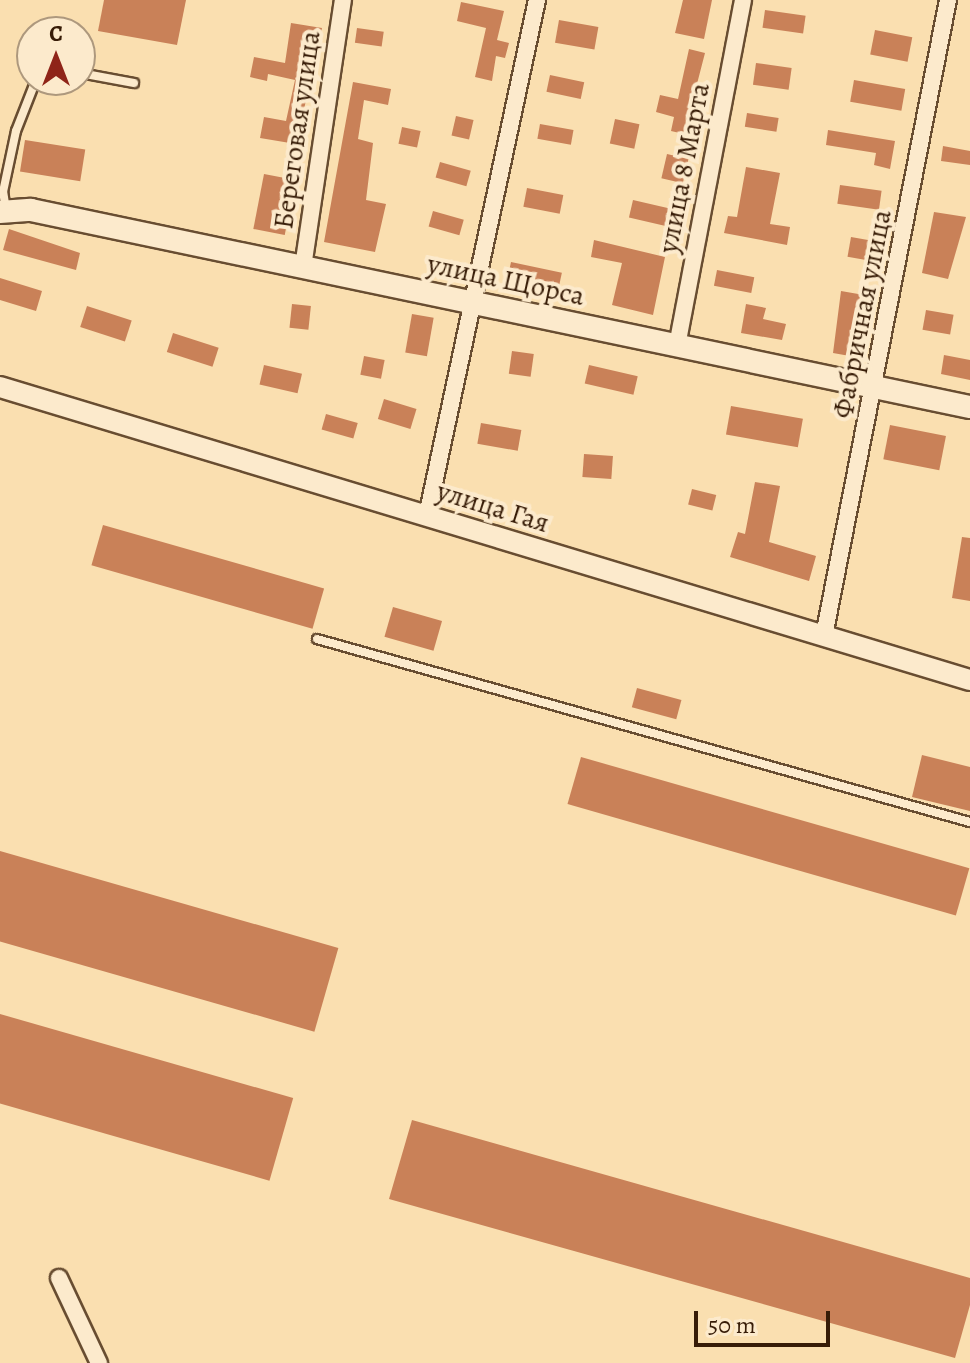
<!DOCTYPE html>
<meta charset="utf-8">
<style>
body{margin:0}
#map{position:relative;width:970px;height:1363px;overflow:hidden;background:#fadfb0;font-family:Alegreya,serif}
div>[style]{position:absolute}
.building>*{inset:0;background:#c98158;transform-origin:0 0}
.roads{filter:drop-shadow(2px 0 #684d31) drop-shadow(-2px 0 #684d31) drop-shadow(0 2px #684d31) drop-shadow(0 -2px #684d31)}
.service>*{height:8px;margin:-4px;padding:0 4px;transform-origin:4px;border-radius:4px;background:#fceacc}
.minor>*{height:16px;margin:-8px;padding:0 8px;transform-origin:8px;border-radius:8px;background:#fceacc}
.tertiary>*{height:20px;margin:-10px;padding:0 10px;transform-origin:10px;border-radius:10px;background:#fceacc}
.secondary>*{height:22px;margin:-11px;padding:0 11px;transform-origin:11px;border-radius:11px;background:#fceacc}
span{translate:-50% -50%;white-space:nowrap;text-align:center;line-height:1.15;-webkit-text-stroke:8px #fceacc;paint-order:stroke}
.street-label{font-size:28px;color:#371c07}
.north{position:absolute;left:16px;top:16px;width:80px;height:80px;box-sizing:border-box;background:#fceacc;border:2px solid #ad987d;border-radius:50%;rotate:0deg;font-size:22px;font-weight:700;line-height:32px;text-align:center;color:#371c07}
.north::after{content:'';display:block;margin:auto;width:28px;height:36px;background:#8f2418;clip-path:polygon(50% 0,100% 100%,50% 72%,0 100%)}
.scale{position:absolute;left:694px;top:1311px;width:136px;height:36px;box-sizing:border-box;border:4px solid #371c07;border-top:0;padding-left:10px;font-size:24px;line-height:28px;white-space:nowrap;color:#371c07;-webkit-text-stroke:6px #fceacc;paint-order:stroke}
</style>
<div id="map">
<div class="building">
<i style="clip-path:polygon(104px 0,186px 0,177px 45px,98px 31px)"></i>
<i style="clip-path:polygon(683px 0,712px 0,704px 39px,675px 33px)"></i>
<i style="clip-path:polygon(461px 2px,504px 11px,497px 40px,509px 43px,505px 58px,496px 56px,492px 81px,475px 77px,486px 28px,457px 21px)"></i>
<i style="left:765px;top:10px;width:41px;height:18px;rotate:8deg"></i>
<i style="left:559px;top:20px;width:40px;height:23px;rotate:10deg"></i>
<i style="clip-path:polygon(291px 23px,322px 28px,301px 123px,306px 124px,302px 145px,260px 138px,264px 117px,286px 121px,295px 80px,268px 74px,267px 81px,250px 77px,254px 57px,285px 63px)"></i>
<i style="left:357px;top:28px;width:27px;height:15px;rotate:8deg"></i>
<i style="left:875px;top:30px;width:38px;height:25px;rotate:11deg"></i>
<i style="clip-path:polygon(689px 49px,705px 53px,684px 134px,671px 131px,674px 117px,656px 112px,660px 95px,678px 99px)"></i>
<i style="left:756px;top:63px;width:36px;height:22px;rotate:8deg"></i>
<i style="left:550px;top:75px;width:35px;height:17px;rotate:12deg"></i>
<i style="left:854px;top:80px;width:52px;height:22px;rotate:10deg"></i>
<i style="clip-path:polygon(353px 82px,391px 89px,388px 105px,364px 100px,358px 139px,373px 143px,366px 200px,386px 204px,375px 252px,324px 242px)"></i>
<i style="left:747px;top:113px;width:32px;height:14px;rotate:9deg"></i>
<i style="left:456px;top:116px;width:18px;height:20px;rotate:13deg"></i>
<i style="left:615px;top:119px;width:25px;height:25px;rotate:12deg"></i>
<i style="left:540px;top:124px;width:34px;height:15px;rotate:10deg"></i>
<i style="left:402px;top:127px;width:19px;height:17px;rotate:12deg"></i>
<i style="clip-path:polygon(828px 130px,895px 141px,890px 169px,874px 165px,876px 153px,826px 145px)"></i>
<i style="left:25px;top:140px;width:61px;height:32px;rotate:9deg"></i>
<i style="clip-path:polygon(943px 146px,970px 151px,970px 165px,941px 161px)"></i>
<i style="left:667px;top:154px;width:22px;height:25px;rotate:13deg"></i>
<i style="left:440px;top:162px;width:32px;height:16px;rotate:16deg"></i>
<i style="clip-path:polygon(746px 167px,780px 173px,770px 224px,790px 227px,787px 245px,724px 233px,728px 216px,737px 217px)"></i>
<i style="left:264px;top:174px;width:32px;height:56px;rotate:11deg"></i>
<i style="left:840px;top:185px;width:42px;height:19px;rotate:8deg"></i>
<i style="left:527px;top:188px;width:37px;height:19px;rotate:11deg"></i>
<i style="left:633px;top:200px;width:41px;height:18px;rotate:13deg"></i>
<i style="left:433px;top:211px;width:32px;height:16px;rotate:16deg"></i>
<i style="clip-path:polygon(934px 212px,966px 217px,948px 279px,922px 273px)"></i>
<i style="clip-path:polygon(9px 229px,80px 253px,76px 270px,3px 250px)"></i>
<i style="left:851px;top:237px;width:23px;height:20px;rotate:10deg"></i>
<i style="clip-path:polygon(594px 240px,665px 257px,653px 315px,612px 305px,622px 263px,591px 257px)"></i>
<i style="left:511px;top:262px;width:52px;height:20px;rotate:12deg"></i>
<i style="left:717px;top:270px;width:38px;height:16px;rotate:11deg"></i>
<i style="clip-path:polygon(0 278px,42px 291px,36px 311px,0 300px)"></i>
<i style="clip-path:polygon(841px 291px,864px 295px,856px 338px,864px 339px,861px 358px,833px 353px)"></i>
<i style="left:292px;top:304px;width:19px;height:24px;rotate:6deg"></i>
<i style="clip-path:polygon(746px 304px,766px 308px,763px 319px,786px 324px,782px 340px,741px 333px)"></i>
<i style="left:87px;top:306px;width:47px;height:22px;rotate:18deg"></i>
<i style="left:926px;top:310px;width:28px;height:20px;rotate:10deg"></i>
<i style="left:412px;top:314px;width:22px;height:39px;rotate:10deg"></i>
<i style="left:173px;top:333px;width:48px;height:20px;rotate:18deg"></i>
<i style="left:512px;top:351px;width:22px;height:23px;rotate:8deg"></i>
<i style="clip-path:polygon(944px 355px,970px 360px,970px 380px,941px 374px)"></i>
<i style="left:364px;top:356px;width:21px;height:19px;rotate:11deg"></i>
<i style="left:264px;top:365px;width:39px;height:20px;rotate:13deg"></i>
<i style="left:589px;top:365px;width:50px;height:19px;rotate:13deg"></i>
<i style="left:384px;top:399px;width:34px;height:21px;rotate:17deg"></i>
<i style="left:731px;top:406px;width:73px;height:29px;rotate:10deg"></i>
<i style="left:326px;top:414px;width:33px;height:16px;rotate:16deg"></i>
<i style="left:481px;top:423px;width:41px;height:21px;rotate:10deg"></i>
<i style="left:890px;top:425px;width:57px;height:35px;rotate:11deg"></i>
<i style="left:584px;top:454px;width:29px;height:23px;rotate:4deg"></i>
<i style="clip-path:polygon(755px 482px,780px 486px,769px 542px,816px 556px,809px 581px,730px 557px,738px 532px,745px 534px)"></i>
<i style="left:692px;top:489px;width:25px;height:16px;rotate:14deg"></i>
<i style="left:103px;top:525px;width:230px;height:42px;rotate:16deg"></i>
<i style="clip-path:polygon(962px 537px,970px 538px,970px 601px,952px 598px)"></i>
<i style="left:393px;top:607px;width:51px;height:31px;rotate:16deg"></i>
<i style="left:637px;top:688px;width:46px;height:20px;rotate:15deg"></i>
<i style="clip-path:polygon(922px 755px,970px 767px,970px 811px,912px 797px)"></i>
<i style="left:581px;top:757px;width:404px;height:49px;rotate:16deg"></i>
<i style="left:0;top:851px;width:352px;height:87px;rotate:16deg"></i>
<i style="left:0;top:1014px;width:305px;height:86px;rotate:16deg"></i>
<i style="clip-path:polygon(412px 1120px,970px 1278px,970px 1305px,955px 1358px,389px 1199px)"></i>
</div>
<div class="roads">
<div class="service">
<i style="left:80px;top:73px;width:55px;rotate:10.5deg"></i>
<i style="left:6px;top:210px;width:18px;rotate:-99deg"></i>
<i style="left:3px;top:192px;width:62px;rotate:-78deg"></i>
<i style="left:16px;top:131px;width:55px;rotate:-68.6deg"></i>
<i style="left:317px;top:639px;width:678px;rotate:15.66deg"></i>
</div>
<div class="minor">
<i style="left:303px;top:267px;width:270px;rotate:-81.5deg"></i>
<i style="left:677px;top:346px;width:352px;rotate:-79.2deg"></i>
<i style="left:427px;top:516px;width:528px;rotate:-77.97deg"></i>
<i style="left:824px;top:636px;width:648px;rotate:-78.97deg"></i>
<i style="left:59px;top:1278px;width:94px;rotate:64.8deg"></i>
</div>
<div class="tertiary">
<i style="left:0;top:387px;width:1013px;rotate:16.81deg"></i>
</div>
<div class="secondary">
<i style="left:0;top:212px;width:31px;rotate:-4deg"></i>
<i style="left:31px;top:210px;width:959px;rotate:11.85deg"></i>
</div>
</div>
<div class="street-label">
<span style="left:297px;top:130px;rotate:-82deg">Береговая улица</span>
<span style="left:684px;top:168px;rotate:-79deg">улица 8 Марта</span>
<span style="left:506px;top:280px;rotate:12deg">улица Щорса</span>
<span style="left:862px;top:314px;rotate:-79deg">Фабричная улица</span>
<span style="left:493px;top:507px;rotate:17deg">улица Гая</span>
</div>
<div class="north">С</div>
<div class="scale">50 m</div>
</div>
